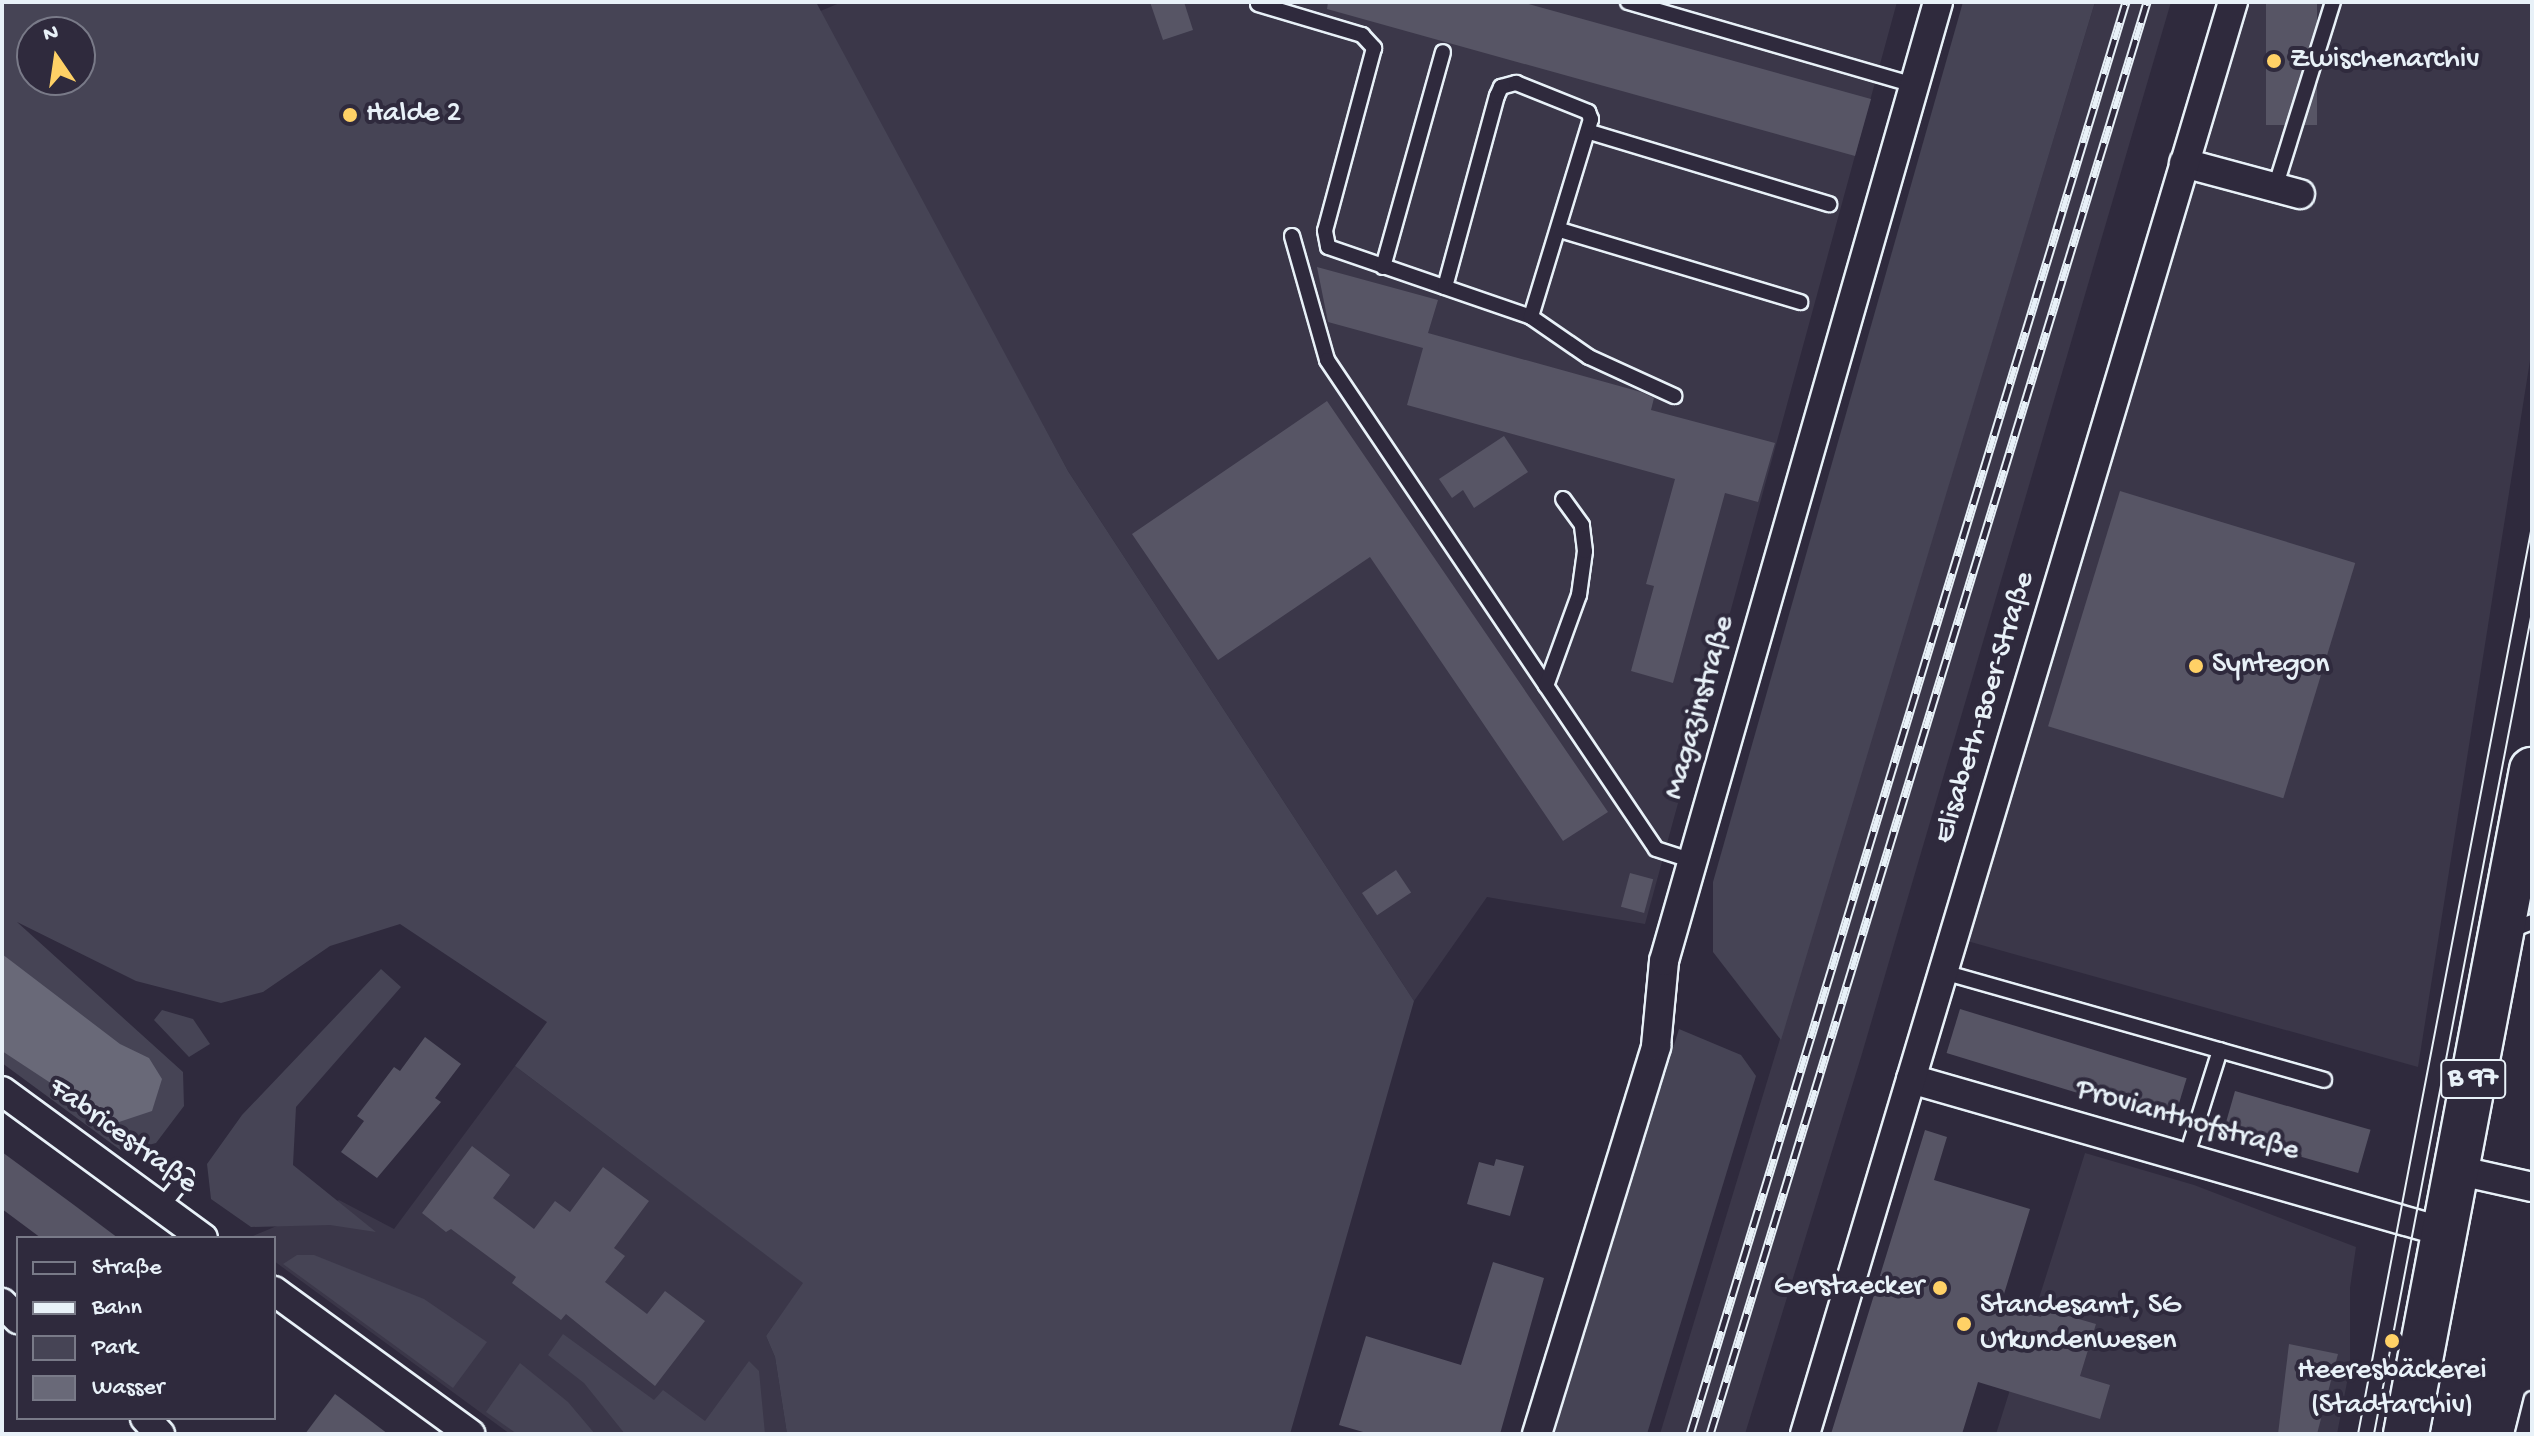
<!DOCTYPE html>
<meta charset="utf-8">
<style>
body{margin:0}
#map{position:relative;width:2534px;height:1436px;overflow:hidden;background:#2f2a3d;font-family:"Gochi Hand",sans-serif}
div>[style]{position:absolute}
.built>*{inset:0;background:#3b3749}
.green>*{inset:0;background:#464455}
.water>*{inset:0;background:#696978}
.building>*{inset:0;background:#575565;transform-origin:0 0}
.roads{filter:drop-shadow(2px 0 #e8f1f8) drop-shadow(-2px 0 #e8f1f8) drop-shadow(0 2px #e8f1f8) drop-shadow(0 -2px #e8f1f8)}
.service>*{height:14px;margin:-7px;padding:0 7px;transform-origin:7px;border-radius:7px;background:#2f2a3d}
.minor>*{height:28px;margin:-14px;padding:0 14px;transform-origin:14px;border-radius:14px;background:#2f2a3d}
.primary>*{height:44px;margin:-22px;padding:0 22px;transform-origin:22px;border-radius:22px;background:#2f2a3d}
.tram>*{height:2px;margin:-1px;padding:0 1px;transform-origin:1px;border-radius:1px;background:#e8f1f8}
.rail>*{height:9px;margin-top:-4.5px;transform-origin:0;background:repeating-linear-gradient(90deg,#2f2a3d 0 18px,#e8f1f8 0 36px);box-sizing:border-box;border-block:2px solid #e8f1f8}
.dots>*{width:22px;height:22px;translate:-50% -50%;box-sizing:border-box;border:4px solid #2f2a3d;border-radius:50%}
span{translate:-50% -50%;white-space:nowrap;text-align:center;line-height:1.15;-webkit-text-stroke:8px #2f2a3d;paint-order:stroke}
.shield-label span{padding:2px 6px;background:#2f2a3d;border:2px solid;border-radius:6px;-webkit-text-stroke-width:0}
.shield-label{font-size:28px;color:#e8f1f8;font-weight:700}
.poi-label{font-size:30px;color:#e8f1f8}
.left{translate:0 -50%;text-align:left}
.right{translate:-100% -50%;text-align:right}
.street-label{font-size:30px;color:#e8f1f8}
.frame{position:absolute;inset:0;border:4px solid #e8f1f8;pointer-events:none}
.legend{position:absolute;left:16px;top:1236px;width:260px;height:184px;box-sizing:border-box;background:#2f2a3d;border:2px solid #797a88;margin:0;padding:10px 14px;list-style:none;font-size:24px;color:#e8f1f8}
.legend li{display:flex;align-items:center;gap:16px;height:40px}
.legend b{width:40px;border:2px solid #797a88}
.north{position:absolute;left:16px;top:16px;width:80px;height:80px;box-sizing:border-box;background:#2f2a3d;border:2px solid #797a88;border-radius:50%;rotate:347deg;font-size:22px;font-weight:700;line-height:32px;text-align:center;color:#e8f1f8}
.north::after{content:'';display:block;margin:auto;width:28px;height:36px;background:#ffd166;clip-path:polygon(50% 0,100% 100%,50% 72%,0 100%)}
</style>
<div id="map">
<div class="built">
<i style="clip-path:polygon(842px 2px,1897px 2px,1645px 924px,1487px 897px,1414px 1001px,1068px 471px,818px 12px)"></i>
<i style="clip-path:polygon(2095px 2px,2171px 2px,1861px 1057px,1745px 1434px,1660px 1434px)"></i>
<i style="clip-path:polygon(2231px 2px,2532px 2px,2532px 348px,2418px 1067px,1953px 937px)"></i>
<i style="clip-path:polygon(515px 1066px,804px 1283px,766px 1336px,775px 1357px,787px 1434px,510px 1434px,274px 1261px,274px 1238px,248px 1238px,339px 1200px,394px 1229px)"></i>
<i style="clip-path:polygon(2085px 1153px,2194px 1185px,2356px 1247px,2350px 1288px,2350px 1367px,2337px 1434px,1996px 1434px)"></i>
</div>
<div class="green">
<i style="clip-path:polygon(evenodd,2px 2px,816px 2px,1068px 471px,1414px 1001px,1290px 1434px,787px 1434px,775px 1357px,766px 1336px,803px 1283px,515px 1066px,547px 1022px,400px 924px,330px 946px,263px 992px,221px 1003px,136px 981px,17px 922px,183px 1072px,184px 1106px,156px 1143px,123px 1152px,2px 1063px,2px 2px,32px 32px,80px 32px,80px 80px,32px 80px,32px 32px)"></i>
<i style="clip-path:polygon(1963px 2px,2095px 2px,1781px 1040px,1713px 952px,1713px 882px)"></i>
<i style="clip-path:polygon(381px 969px,401px 987px,296px 1107px,293px 1165px,376px 1232px,330px 1225px,251px 1227px,211px 1199px,207px 1164px,242px 1115px)"></i>
<i style="clip-path:polygon(162px 1010px,193px 1019px,210px 1044px,189px 1057px,154px 1020px)"></i>
<i style="clip-path:polygon(1679px 1029px,1741px 1055px,1756px 1076px,1647px 1434px,1554px 1434px)"></i>
<i style="clip-path:polygon(297px 1255px,314px 1255px,424px 1299px,487px 1342px,453px 1388px,283px 1264px)"></i>
<i style="clip-path:polygon(563px 1334px,654px 1400px,663px 1390px,705px 1421px,749px 1361px,759px 1371px,765px 1434px,625px 1434px,584px 1383px,548px 1355px)"></i>
<i style="clip-path:polygon(520px 1363px,568px 1402px,595px 1434px,517px 1434px,486px 1412px)"></i>
</div>
<div class="water">
<i style="clip-path:polygon(2px 954px,120px 1044px,149px 1058px,162px 1079px,152px 1111px,113px 1124px,2px 1051px)"></i>
</div>
<div class="building">
<i style="clip-path:polygon(1150px 2px,1184px 2px,1193px 30px,1163px 40px)"></i>
<i style="clip-path:polygon(1328px 2px,1521px 2px,1871px 99px,1855px 156px,1327px 9px)"></i>
<i style="left:2266px;top:2px;width:51px;height:123px"></i>
<i style="clip-path:polygon(1317px 267px,1438px 300px,1428px 333px,1641px 392px,1654px 398px,1651px 410px,1775px 443px,1758px 502px,1725px 493px,1673px 683px,1631px 671px,1654px 586px,1646px 584px,1675px 479px,1407px 405px,1423px 348px,1328px 322px)"></i>
<i style="clip-path:polygon(1327px 401px,1608px 812px,1563px 841px,1370px 557px,1218px 660px,1132px 534px)"></i>
<i style="clip-path:polygon(1504px 436px,1528px 472px,1474px 508px,1463px 490px,1452px 498px,1439px 479px)"></i>
<i style="left:2120px;top:491px;width:246px;height:246px;rotate:17deg"></i>
<i style="left:1396px;top:870px;width:27px;height:41px;rotate:56deg"></i>
<i style="left:1630px;top:873px;width:24px;height:35px;rotate:15deg"></i>
<i style="left:1960px;top:1009px;width:237px;height:46px;rotate:17deg"></i>
<i style="clip-path:polygon(425px 1037px,461px 1064px,435px 1098px,441px 1102px,377px 1178px,341px 1152px,364px 1121px,357px 1116px,394px 1067px,400px 1071px)"></i>
<i style="left:2235px;top:1091px;width:141px;height:45px;rotate:16deg"></i>
<i style="clip-path:polygon(1925px 1130px,1947px 1137px,1934px 1180px,2030px 1209px,2000px 1307px,2041px 1317px,2044px 1309px,2096px 1324px,2080px 1376px,2110px 1385px,2100px 1419px,1978px 1382px,1962px 1434px,1831px 1434px)"></i>
<i style="clip-path:polygon(472px 1146px,510px 1175px,493px 1198px,534px 1229px,555px 1201px,570px 1212px,603px 1167px,649px 1201px,614px 1248px,625px 1256px,605px 1282px,647px 1314px,665px 1291px,705px 1321px,655px 1386px,566px 1314px,561px 1320px,512px 1283px,516px 1277px,451px 1229px,446px 1232px,422px 1213px)"></i>
<i style="clip-path:polygon(2px 1152px,74px 1205px,118px 1238px,41px 1238px,2px 1209px)"></i>
<i style="clip-path:polygon(1496px 1159px,1524px 1166px,1510px 1216px,1467px 1204px,1479px 1162px,1494px 1166px)"></i>
<i style="clip-path:polygon(1493px 1262px,1544px 1278px,1500px 1434px,1370px 1434px,1339px 1425px,1366px 1336px,1461px 1365px)"></i>
<i style="clip-path:polygon(2289px 1344px,2338px 1354px,2317px 1434px,2278px 1434px)"></i>
<i style="clip-path:polygon(335px 1394px,359px 1412px,388px 1434px,305px 1434px)"></i>
</div>
<div class="roads">
<div class="service">
<i style="left:1628px;top:2px;width:298px;rotate:16.2deg"></i>
<i style="left:1258px;top:4px;width:109px;rotate:16.6deg"></i>
<i style="left:1362px;top:35px;width:18px;rotate:47deg"></i>
<i style="left:1374px;top:48px;width:189px;rotate:105deg"></i>
<i style="left:1325px;top:231px;width:16px;rotate:79deg"></i>
<i style="left:1328px;top:247px;width:215px;rotate:19deg"></i>
<i style="left:1531px;top:317px;width:70px;rotate:34.6deg"></i>
<i style="left:1589px;top:357px;width:94px;rotate:24.6deg"></i>
<i style="left:1590px;top:132px;width:250px;rotate:16.8deg"></i>
<i style="left:2275px;top:188px;width:195px;rotate:-72.7deg"></i>
<i style="left:1560px;top:230px;width:251px;rotate:16.7deg"></i>
<i style="left:1292px;top:236px;width:129px;rotate:74.2deg"></i>
<i style="left:1327px;top:360px;width:589px;rotate:56.07deg"></i>
<i style="left:1656px;top:849px;width:39px;rotate:18deg"></i>
<i style="left:1383px;top:267px;width:223px;rotate:-74.4deg"></i>
<i style="left:1445px;top:287px;width:198px;rotate:-74.8deg"></i>
<i style="left:1497px;top:96px;width:10px;rotate:-66deg"></i>
<i style="left:1501px;top:87px;width:16px;rotate:-15deg"></i>
<i style="left:1516px;top:83px;width:78px;rotate:21.9deg"></i>
<i style="left:1588px;top:112px;width:8px;rotate:67deg"></i>
<i style="left:1591px;top:119px;width:207px;rotate:106.9deg"></i>
<i style="left:1546px;top:686px;width:97px;rotate:-70.1deg"></i>
<i style="left:1579px;top:595px;width:44px;rotate:-82.2deg"></i>
<i style="left:1585px;top:551px;width:26px;rotate:-97deg"></i>
<i style="left:1582px;top:525px;width:32px;rotate:-126deg"></i>
<i style="left:2509px;top:931px;width:25px;rotate:-21deg"></i>
<i style="left:1943px;top:972px;width:396px;rotate:15.8deg"></i>
<i style="left:2186px;top:1158px;width:113px;rotate:-72.5deg"></i>
<i style="left:161px;top:1207px;width:40px;rotate:-51deg"></i>
<i style="left:2523px;top:1434px;width:36px;rotate:-76deg"></i>
</div>
<div class="minor">
<i style="left:2184px;top:163px;width:120px;rotate:15deg"></i>
<i style="left:1911px;top:1079px;width:555px;rotate:16.02deg"></i>
<i style="left:2px;top:1091px;width:249px;rotate:36.2deg"></i>
<i style="left:2456px;top:1170px;width:78px;rotate:12.6deg"></i>
<i style="left:274px;top:1291px;width:243px;rotate:36.1deg"></i>
<i style="left:2px;top:1303px;width:23px;rotate:45deg"></i>
<i style="left:145px;top:1418px;width:22px;rotate:47deg"></i>
<i style="left:1537px;top:1434px;width:406px;rotate:-72.9deg"></i>
<i style="left:1656px;top:1046px;width:85px;rotate:-84.6deg"></i>
<i style="left:1664px;top:961px;width:997px;rotate:-74.05deg"></i>
<i style="left:1805px;top:1434px;width:1495px;rotate:-73.36deg"></i>
</div>
<div class="primary">
<i style="left:2406px;top:1434px;width:676px;rotate:-79.26deg"></i>
</div>
</div>
<div class="tram">
<i style="left:2358px;top:1434px;width:925px;rotate:-79.15deg"></i>
<i style="left:2374px;top:1434px;width:837px;rotate:-79.12deg"></i>
</div>
<div class="rail">
<i style="left:1690px;top:1434px;width:1497px;rotate:-73.07deg"></i>
<i style="left:1710px;top:1434px;width:1497px;rotate:-73.03deg"></i>
</div>
<div class="dots">
<i style="left:2274px;top:61px;background:#ffd166"></i>
<i style="left:350px;top:115px;background:#ffd166"></i>
<i style="left:2196px;top:666px;background:#ffd166"></i>
<i style="left:1940px;top:1288px;background:#ffd166"></i>
<i style="left:1964px;top:1324px;background:#ffd166"></i>
<i style="left:2392px;top:1341px;background:#ffd166"></i>
</div>
<div class="shield-label">
<span style="left:2473px;top:1079px">B 97</span>
</div>
<div class="poi-label">
<span class="left" style="left:2290px;top:61px">Zwischenarchiv</span>
<span class="left" style="left:366px;top:115px">Halde 2</span>
<span class="left" style="left:2212px;top:666px">Syntegon</span>
<span class="right" style="left:1924px;top:1288px">Gerstaecker</span>
<span class="left" style="left:1980px;top:1324px">Standesamt, SG<br>Urkundenwesen</span>
<span style="left:2392px;top:1389px">Heeresbäckerei<br>(Stadtarchiv)</span>
</div>
<div class="street-label">
<span style="left:1701px;top:708px;rotate:-74deg">Magazinstraße</span>
<span style="left:1986px;top:708px;rotate:-73deg">Elisabeth-Boer-Straße</span>
<span style="left:2187px;top:1122px;rotate:16deg">Provianthofstraße</span>
<span style="left:122px;top:1137px;rotate:36deg">Fabricestraße</span>
</div>
<div class="frame"></div>
<ul class="legend">
<li><b style="height:10px;background:#2f2a3d"></b>Straße</li>
<li><b style="height:10px;background:#e8f1f8"></b>Bahn</li>
<li><b style="height:22px;background:#464455"></b>Park</li>
<li><b style="height:22px;background:#696978"></b>Wasser</li>
</ul>
<div class="north">N</div>
</div>
